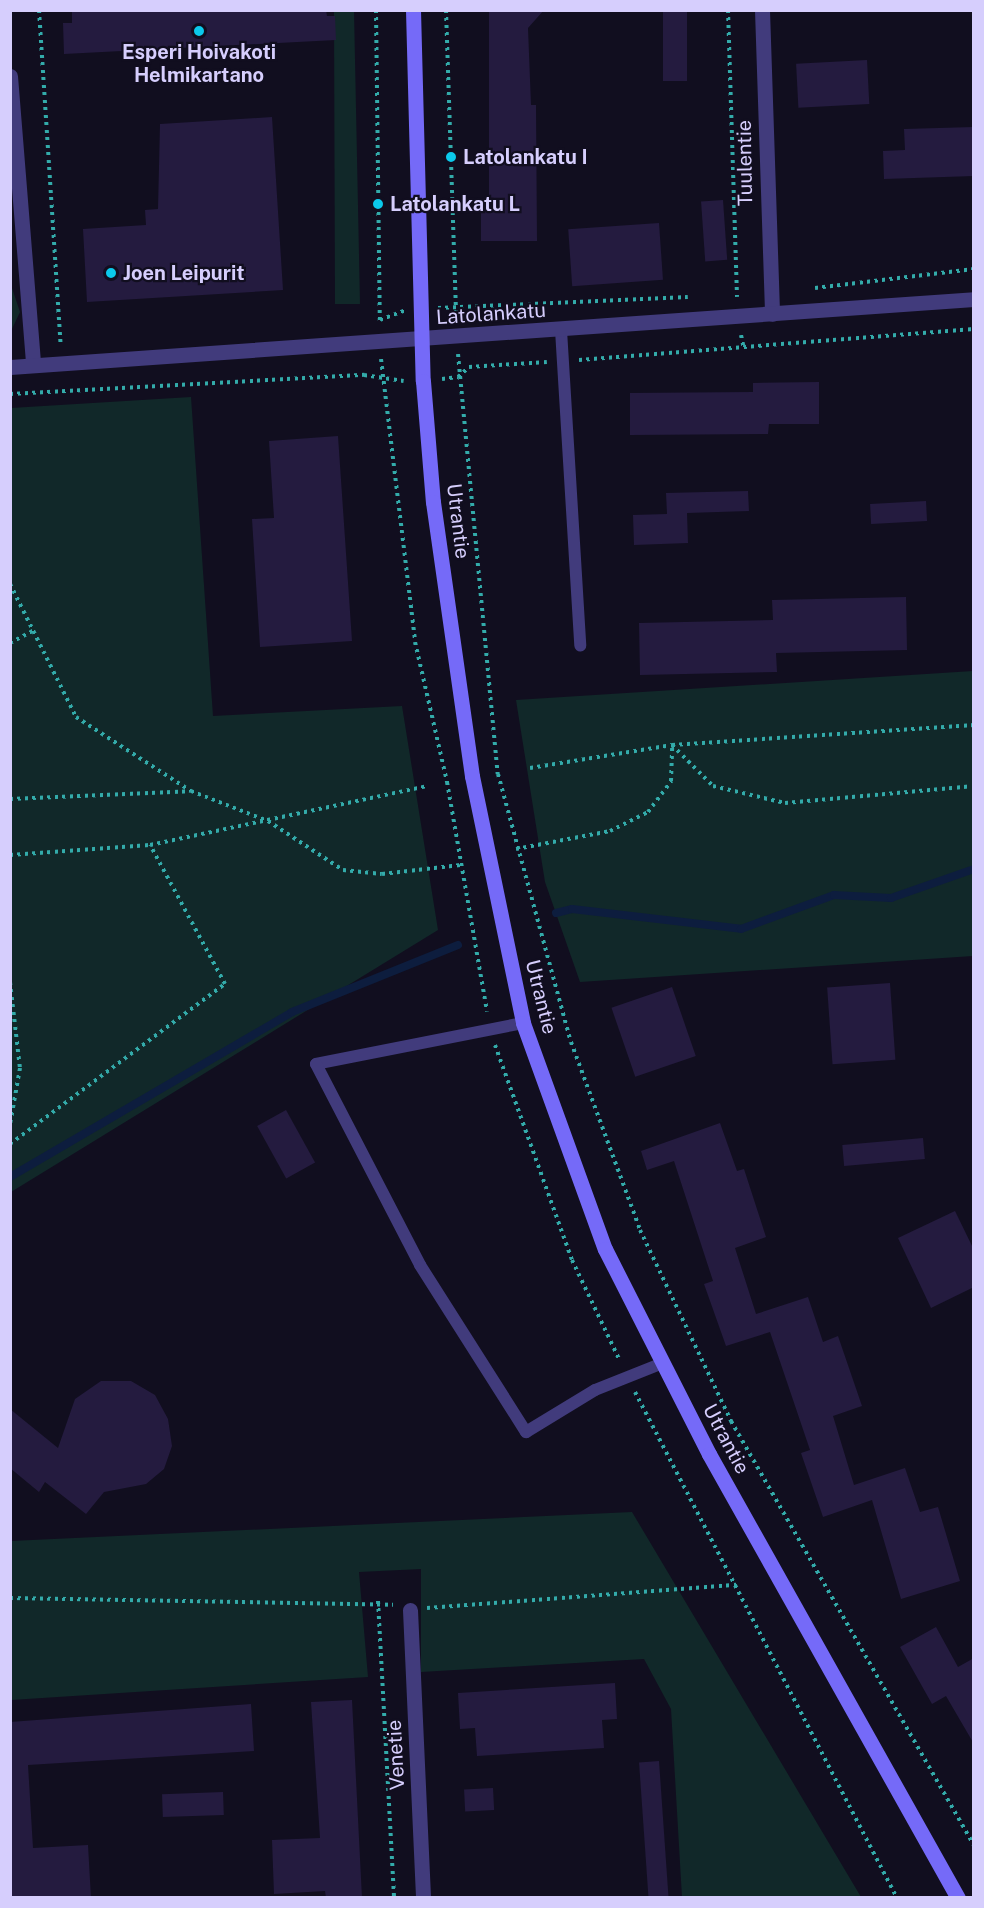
<!DOCTYPE html>
<style>
body{margin:0}
#map{position:relative;width:984px;height:1908px;overflow:hidden;background:#110e1f;font-family:"Public Sans",sans-serif}
div>[style]{position:absolute}
.green>*{inset:0;background:#112829}
.stream>*{height:8px;margin:-4px;padding:0 4px;transform-origin:4px;border-radius:4px;background:#0d1d3e}
.building>*{inset:0;background:#241b3f;transform-origin:0 0}
.path>*{height:4px;margin-top:-2px;transform-origin:0;background:repeating-linear-gradient(90deg,#33abaa 0 3px,transparent 0 7.5px)}
.lane>*{height:12px;margin:-6px;padding:0 6px;transform-origin:6px;border-radius:6px;background:#413b7c}
.street>*{height:15px;margin:-7.5px;padding:0 7.5px;transform-origin:7.5px;border-radius:7.5px;background:#413b7c}
.secondary>*{height:15px;margin:-7.5px;padding:0 7.5px;transform-origin:7.5px;border-radius:7.5px;background:#756af8}
.dots>*{width:16px;height:16px;translate:-50% -50%;box-sizing:border-box;border:3px solid #110e1f;border-radius:50%}
span{translate:-50% -50%;white-space:nowrap;text-align:center;line-height:1.15;-webkit-text-stroke:4.5px #110e1f;paint-order:stroke}
.poi-label{font-size:20px;color:#d6cefd;font-weight:700}
.left{translate:0 -50%;text-align:left}
.street-label{font-size:20px;color:#d6cefd}
.frame{position:absolute;inset:0;border:12px solid #d6cefd;pointer-events:none}
</style>
<div id="map">
<div class="green">
<i style="clip-path:polygon(334px 11px,354px 11px,360px 304px,335px 304px)"></i>
<i style="clip-path:polygon(11px 285px,20px 312px,11px 331px)"></i>
<i style="clip-path:polygon(191px 397px,213px 716px,402px 706px,438px 930px,11px 1192px,11px 408px)"></i>
<i style="clip-path:polygon(973px 671px,973px 956px,580px 982px,545px 882px,516px 700px)"></i>
<i style="clip-path:polygon(632px 1512px,861px 1897px,682px 1897px,671px 1709px,644px 1659px,421px 1672px,421px 1569px,359px 1572px,368px 1677px,11px 1700px,11px 1541px)"></i>
</div>
<div class="stream">
<i style="left:556px;top:913px;width:16px;rotate:-14deg"></i>
<i style="left:572px;top:909px;width:170px;rotate:6.7deg"></i>
<i style="left:741px;top:929px;width:99px;rotate:-20.1deg"></i>
<i style="left:834px;top:895px;width:57px;rotate:3deg"></i>
<i style="left:891px;top:898px;width:88px;rotate:-19.3deg"></i>
<i style="left:10px;top:1177px;width:327px;rotate:-30.3deg"></i>
<i style="left:292px;top:1012px;width:179px;rotate:-22deg"></i>
</div>
<div class="building">
<i style="clip-path:polygon(72px 10px,326px 10px,327px 16px,335px 16px,336px 40px,64px 54px,63px 23px,72px 23px)"></i>
<i style="clip-path:polygon(489px 10px,544px 10px,528px 28px,531px 105px,536px 105px,537px 241px,481px 241px,481px 205px,489px 204px)"></i>
<i style="left:663px;top:10px;width:24px;height:71px"></i>
<i style="left:867px;top:60px;width:44px;height:71px;rotate:87deg"></i>
<i style="clip-path:polygon(272px 117px,283px 290px,87px 302px,83px 229px,146px 225px,145px 210px,158px 209px,160px 124px)"></i>
<i style="clip-path:polygon(974px 127px,974px 176px,884px 179px,883px 151px,905px 150px,904px 129px)"></i>
<i style="left:723px;top:200px;width:60px;height:22px;rotate:86deg"></i>
<i style="left:659px;top:223px;width:57px;height:91px;rotate:86deg"></i>
<i style="clip-path:polygon(819px 382px,819px 424px,769px 424px,768px 434px,630px 435px,630px 393px,753px 392px,753px 383px)"></i>
<i style="clip-path:polygon(338px 436px,352px 641px,260px 647px,252px 519px,274px 518px,269px 441px)"></i>
<i style="clip-path:polygon(748px 491px,749px 511px,687px 513px,688px 543px,634px 545px,633px 515px,667px 514px,666px 493px)"></i>
<i style="left:926px;top:501px;width:20px;height:56px;rotate:87deg"></i>
<i style="clip-path:polygon(906px 597px,907px 650px,776px 653px,777px 672px,640px 675px,639px 623px,773px 620px,772px 600px)"></i>
<i style="left:890px;top:983px;width:77px;height:63px;rotate:86deg"></i>
<i style="left:672px;top:987px;width:73px;height:64px;rotate:71deg"></i>
<i style="left:286px;top:1110px;width:60px;height:33px;rotate:61deg"></i>
<i style="clip-path:polygon(720px 1123px,737px 1171px,744px 1169px,766px 1237px,735px 1248px,756px 1314px,808px 1297px,823px 1342px,838px 1336px,862px 1406px,833px 1416px,854px 1485px,905px 1468px,920px 1512px,938px 1507px,960px 1581px,901px 1599px,872px 1500px,823px 1517px,801px 1453px,810px 1450px,770px 1332px,726px 1346px,704px 1284px,713px 1281px,674px 1161px,647px 1170px,641px 1151px)"></i>
<i style="left:923px;top:1138px;width:21px;height:81px;rotate:85deg"></i>
<i style="clip-path:polygon(955px 1211px,974px 1250px,974px 1287px,931px 1308px,898px 1238px)"></i>
<i style="clip-path:polygon(101px 1381px,131px 1381px,155px 1395px,168px 1419px,172px 1446px,164px 1469px,146px 1484px,104px 1492px,86px 1514px,45px 1482px,39px 1492px,10px 1468px,10px 1409px,58px 1448px,75px 1399px)"></i>
<i style="clip-path:polygon(936px 1627px,958px 1667px,974px 1658px,974px 1744px,946px 1696px,932px 1704px,900px 1647px)"></i>
<i style="clip-path:polygon(615px 1683px,617px 1719px,602px 1720px,604px 1748px,477px 1756px,475px 1728px,460px 1729px,458px 1693px)"></i>
<i style="clip-path:polygon(352px 1700px,362px 1898px,326px 1898px,325px 1891px,274px 1894px,272px 1840px,320px 1838px,311px 1702px)"></i>
<i style="clip-path:polygon(251px 1704px,254px 1751px,28px 1765px,33px 1848px,88px 1845px,91px 1898px,10px 1898px,10px 1722px)"></i>
<i style="left:659px;top:1761px;width:137px;height:20px;rotate:86deg"></i>
<i style="left:493px;top:1788px;width:22px;height:29px;rotate:87deg"></i>
<i style="left:223px;top:1792px;width:23px;height:61px;rotate:88deg"></i>
</div>
<div class="path">
<i style="left:39px;top:10px;width:337px;rotate:86.3deg"></i>
<i style="left:376px;top:10px;width:312px;rotate:89.3deg"></i>
<i style="left:446px;top:10px;width:306px;rotate:88.1deg"></i>
<i style="left:728px;top:10px;width:287px;rotate:88.2deg"></i>
<i style="left:815px;top:288px;width:160px;rotate:-6.8deg"></i>
<i style="left:438px;top:308px;width:250px;rotate:-2.5deg"></i>
<i style="left:380px;top:320px;width:26px;rotate:-21deg"></i>
<i style="left:741px;top:335px;width:14px;rotate:78deg"></i>
<i style="left:458px;top:354px;width:422px;rotate:84.6deg"></i>
<i style="left:498px;top:774px;width:278px;rotate:74.8deg"></i>
<i style="left:571px;top:1042px;width:200px;rotate:69.8deg"></i>
<i style="left:640px;top:1230px;width:212px;rotate:64.5deg"></i>
<i style="left:731px;top:1421px;width:490px;rotate:60.2deg"></i>
<i style="left:381px;top:359px;width:285px;rotate:83.1deg"></i>
<i style="left:415px;top:642px;width:144px;rotate:77.1deg"></i>
<i style="left:447px;top:782px;width:233px;rotate:80.1deg"></i>
<i style="left:579px;top:360px;width:396px;rotate:-4.5deg"></i>
<i style="left:442px;top:379px;width:16px;rotate:-7deg"></i>
<i style="left:458px;top:377px;width:15px;rotate:-42deg"></i>
<i style="left:469px;top:367px;width:78px;rotate:-3.7deg"></i>
<i style="left:10px;top:394px;width:355px;rotate:-3.1deg"></i>
<i style="left:364px;top:375px;width:40px;rotate:8.5deg"></i>
<i style="left:10px;top:584px;width:148px;rotate:63.6deg"></i>
<i style="left:76px;top:717px;width:137px;rotate:32.8deg"></i>
<i style="left:191px;top:791px;width:83px;rotate:21.3deg"></i>
<i style="left:268px;top:821px;width:90px;rotate:33.2deg"></i>
<i style="left:343px;top:870px;width:39px;rotate:6deg"></i>
<i style="left:382px;top:874px;width:79px;rotate:-6.6deg"></i>
<i style="left:10px;top:643px;width:26px;rotate:-28deg"></i>
<i style="left:672px;top:745px;width:58px;rotate:45deg"></i>
<i style="left:713px;top:786px;width:74px;rotate:13.3deg"></i>
<i style="left:785px;top:803px;width:190px;rotate:-5.1deg"></i>
<i style="left:530px;top:768px;width:144px;rotate:-9.2deg"></i>
<i style="left:672px;top:745px;width:303px;rotate:-3.8deg"></i>
<i style="left:10px;top:799px;width:180px;rotate:-2.5deg"></i>
<i style="left:516px;top:849px;width:96px;rotate:-10.8deg"></i>
<i style="left:610px;top:831px;width:42px;rotate:-26.6deg"></i>
<i style="left:648px;top:812px;width:39px;rotate:-53deg"></i>
<i style="left:671px;top:781px;width:36px;rotate:-88deg"></i>
<i style="left:10px;top:855px;width:140px;rotate:-4.1deg"></i>
<i style="left:150px;top:845px;width:283px;rotate:-12deg"></i>
<i style="left:10px;top:982px;width:87px;rotate:83.4deg"></i>
<i style="left:20px;top:1068px;width:58px;rotate:100deg"></i>
<i style="left:495px;top:1045px;width:228px;rotate:70.3deg"></i>
<i style="left:572px;top:1260px;width:112px;rotate:64.6deg"></i>
<i style="left:10px;top:1144px;width:268px;rotate:-36.7deg"></i>
<i style="left:225px;top:984px;width:158px;rotate:-118.3deg"></i>
<i style="left:635px;top:1392px;width:570px;rotate:62.63deg"></i>
<i style="left:10px;top:1598px;width:383px;rotate:1deg"></i>
<i style="left:378px;top:1601px;width:297px;rotate:86.9deg"></i>
<i style="left:427px;top:1608px;width:310px;rotate:-4.3deg"></i>
</div>
<div class="lane">
<i style="left:561px;top:330px;width:316px;rotate:86.5deg"></i>
<i style="left:523px;top:1023px;width:211px;rotate:168.8deg"></i>
<i style="left:316px;top:1064px;width:226px;rotate:62.6deg"></i>
<i style="left:420px;top:1265px;width:198px;rotate:57.6deg"></i>
<i style="left:526px;top:1432px;width:81px;rotate:-31.3deg"></i>
<i style="left:595px;top:1390px;width:73px;rotate:-21.7deg"></i>
</div>
<div class="street">
<i style="left:762px;top:10px;width:304px;rotate:88.1deg"></i>
<i style="left:10px;top:76px;width:290px;rotate:85.4deg"></i>
<i style="left:10px;top:367px;width:966px;rotate:-4.03deg"></i>
<i style="left:410px;top:1610px;width:288px;rotate:87.4deg"></i>
</div>
<div class="secondary">
<i style="left:413px;top:10px;width:371px;rotate:88.5deg"></i>
<i style="left:423px;top:381px;width:121px;rotate:85.3deg"></i>
<i style="left:433px;top:502px;width:277px;rotate:81.9deg"></i>
<i style="left:472px;top:776px;width:252px;rotate:78.3deg"></i>
<i style="left:523px;top:1023px;width:240px;rotate:70.1deg"></i>
<i style="left:605px;top:1249px;width:230px;rotate:63.1deg"></i>
<i style="left:709px;top:1454px;width:509px;rotate:60.72deg"></i>
</div>
<div class="dots">
<i style="left:199px;top:31px;background:#0bc9eb"></i>
<i style="left:451px;top:157px;background:#0bc9eb"></i>
<i style="left:378px;top:204px;background:#0bc9eb"></i>
<i style="left:111px;top:273px;background:#0bc9eb"></i>
</div>
<div class="poi-label">
<span style="left:199px;top:64px">Esperi Hoivakoti<br>Helmikartano</span>
<span class="left" style="left:463px;top:157px">Latolankatu I</span>
<span class="left" style="left:390px;top:204px">Latolankatu L</span>
<span class="left" style="left:123px;top:273px">Joen Leipurit</span>
</div>
<div class="street-label">
<span style="left:745px;top:163px;rotate:-91deg">Tuulentie</span>
<span style="left:491px;top:314px;rotate:-4deg">Latolankatu</span>
<span style="left:458px;top:521px;rotate:83deg">Utrantie</span>
<span style="left:541px;top:997px;rotate:76deg">Utrantie</span>
<span style="left:726px;top:1439px;rotate:62deg">Utrantie</span>
<span style="left:396px;top:1755px;rotate:-93deg">Venetie</span>
</div>
<div class="frame"></div>
</div>
